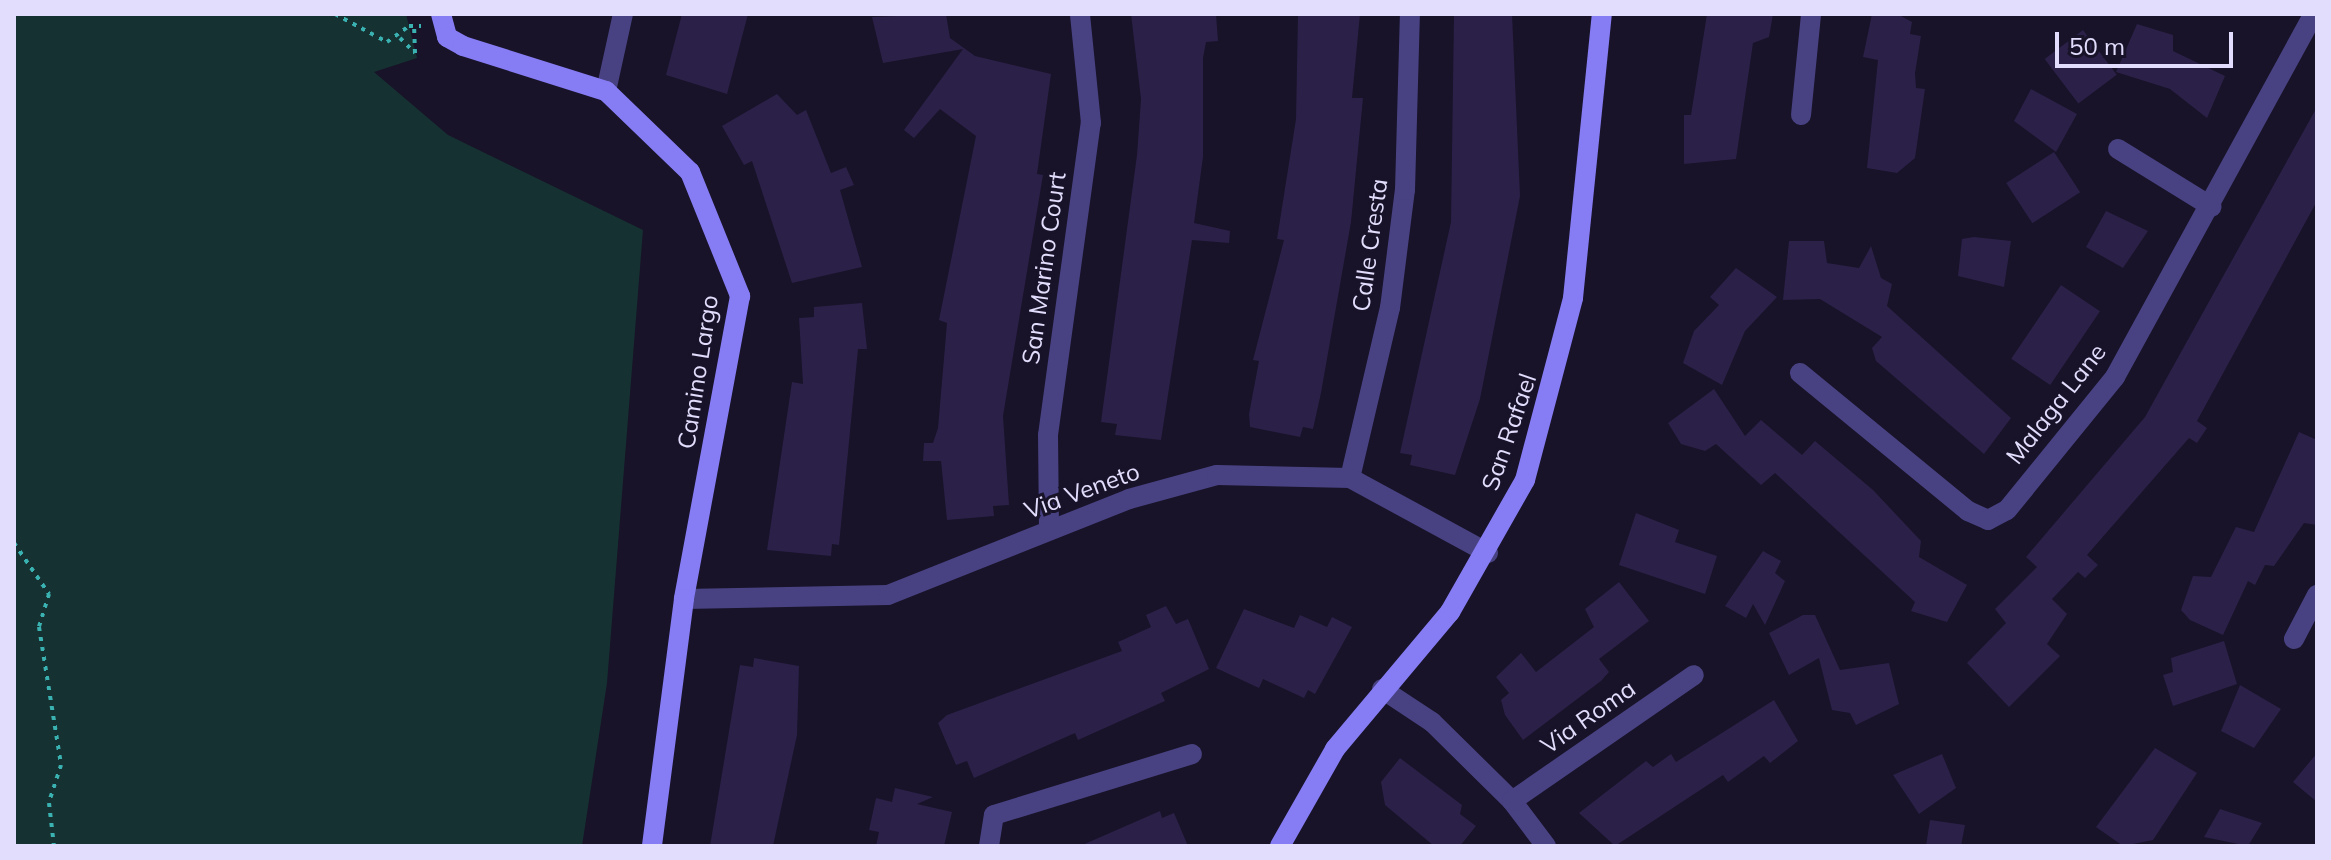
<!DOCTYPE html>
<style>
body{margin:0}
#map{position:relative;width:2331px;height:860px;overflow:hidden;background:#181328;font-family:Mulish,sans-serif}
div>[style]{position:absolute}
.green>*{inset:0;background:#163132}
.building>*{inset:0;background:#2b2048;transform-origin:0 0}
.path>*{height:4px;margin-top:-2px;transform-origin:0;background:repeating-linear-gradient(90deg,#3bb2b2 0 4px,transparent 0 10px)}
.street>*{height:20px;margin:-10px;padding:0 10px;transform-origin:10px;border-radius:10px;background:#484283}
.secondary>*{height:20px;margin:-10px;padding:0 10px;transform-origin:10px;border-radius:10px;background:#867cf4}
span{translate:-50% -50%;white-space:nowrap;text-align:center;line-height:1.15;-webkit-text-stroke:6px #181328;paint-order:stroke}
.street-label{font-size:24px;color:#e2ddfc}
.frame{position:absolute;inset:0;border:16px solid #e2ddfc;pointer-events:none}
.scale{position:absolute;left:2055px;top:32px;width:178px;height:36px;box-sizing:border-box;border:4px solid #e2ddfc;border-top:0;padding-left:10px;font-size:24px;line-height:28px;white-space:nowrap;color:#e2ddfc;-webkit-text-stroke:6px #181328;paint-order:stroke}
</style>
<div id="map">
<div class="green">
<i style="clip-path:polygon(14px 14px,406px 14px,417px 58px,374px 72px,448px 135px,643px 230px,607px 683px,582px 846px,14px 846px)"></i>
</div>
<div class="building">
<i style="clip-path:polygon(682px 14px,748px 14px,727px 94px,666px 75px)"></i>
<i style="clip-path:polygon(946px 14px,950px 38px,975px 56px,1051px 74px,1037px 174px,1043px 175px,1003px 416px,1009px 505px,993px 506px,994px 516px,947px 520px,941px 461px,923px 461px,924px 443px,933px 443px,938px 428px,947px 323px,939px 320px,976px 136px,940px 109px,914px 138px,904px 130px,963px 49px,883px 63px,872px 17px)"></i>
<i style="clip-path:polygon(1131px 14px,1216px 14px,1218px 41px,1206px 42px,1203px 58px,1203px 157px,1194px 223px,1230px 231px,1229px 243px,1192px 240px,1161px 440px,1115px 435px,1117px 424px,1101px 422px,1137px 155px,1141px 99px)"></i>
<i style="clip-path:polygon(1298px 14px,1360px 14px,1352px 98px,1363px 98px,1351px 222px,1321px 393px,1313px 429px,1303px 427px,1300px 437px,1250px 427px,1249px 414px,1259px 361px,1253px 360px,1284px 240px,1277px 239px,1296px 119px)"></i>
<i style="clip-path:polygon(1512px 14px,1520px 196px,1480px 399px,1455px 475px,1410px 465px,1412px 455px,1400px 453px,1451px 222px,1454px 15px)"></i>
<i style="clip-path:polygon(1707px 14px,1773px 14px,1769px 37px,1753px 43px,1736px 159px,1684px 164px,1684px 115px,1691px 115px)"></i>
<i style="clip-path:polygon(1872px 14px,1901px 16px,1912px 22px,1910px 34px,1921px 36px,1915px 73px,1916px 88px,1925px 89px,1915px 158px,1897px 173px,1867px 168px,1878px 60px,1863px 57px)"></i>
<i style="clip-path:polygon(2137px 24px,2173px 35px,2173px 51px,2225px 76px,2207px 118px,2170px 89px,2116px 72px)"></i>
<i style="left:2083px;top:30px;width:56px;height:48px;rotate:53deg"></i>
<i style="clip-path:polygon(2031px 89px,2077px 114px,2056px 152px,2014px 121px)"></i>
<i style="clip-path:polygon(777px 94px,797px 115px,806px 110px,831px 173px,846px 167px,854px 185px,840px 190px,862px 267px,792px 283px,752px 161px,744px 165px,722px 126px)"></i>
<i style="clip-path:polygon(2317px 107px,2317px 201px,2197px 421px,2207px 428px,2197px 443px,2189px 438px,2087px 555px,2098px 565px,2085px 578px,2078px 572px,2052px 599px,2067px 614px,2047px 644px,2060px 656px,2009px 707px,1967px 663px,2006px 623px,1995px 609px,2037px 567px,2026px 557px,2145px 417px)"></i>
<i style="left:2054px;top:152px;width:48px;height:57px;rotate:57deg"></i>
<i style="clip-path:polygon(2106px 211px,2148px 231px,2123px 268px,2086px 247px)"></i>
<i style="clip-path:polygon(1974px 237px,2011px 241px,2004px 287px,1958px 276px,1962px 239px)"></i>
<i style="clip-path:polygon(1789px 241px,1824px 241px,1827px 263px,1859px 268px,1871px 246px,1881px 278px,1892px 284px,1887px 306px,2011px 418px,1984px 454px,1876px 361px,1872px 348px,1882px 337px,1820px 299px,1783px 300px)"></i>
<i style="clip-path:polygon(1736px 268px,1777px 297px,1745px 331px,1722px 385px,1683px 363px,1694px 331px,1719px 305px,1710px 297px)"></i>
<i style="left:2061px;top:285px;width:47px;height:89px;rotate:34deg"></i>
<i style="clip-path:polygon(862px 303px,867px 349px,858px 349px,839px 545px,832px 544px,831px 556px,767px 550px,792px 382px,803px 384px,799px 318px,814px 317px,814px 307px)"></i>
<i style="clip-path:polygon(1714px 389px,1745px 436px,1761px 420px,1802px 455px,1815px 441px,1873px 490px,1921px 541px,1919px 557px,1967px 585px,1947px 622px,1911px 611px,1915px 602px,1775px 473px,1761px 485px,1716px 444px,1705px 451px,1681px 444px,1668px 423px)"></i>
<i style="clip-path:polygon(2299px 432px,2317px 440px,2317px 525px,2304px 523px,2274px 566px,2265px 565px,2255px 585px,2248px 581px,2223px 635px,2190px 620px,2181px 610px,2193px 576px,2211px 577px,2236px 527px,2254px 532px)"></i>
<i style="clip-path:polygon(1636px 513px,1679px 530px,1675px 542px,1717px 556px,1705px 594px,1619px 565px)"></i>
<i style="clip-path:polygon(1763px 551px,1781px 561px,1775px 573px,1785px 581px,1765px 625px,1753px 604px,1746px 618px,1725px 606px)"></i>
<i style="clip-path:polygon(1619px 582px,1649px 621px,1599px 659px,1609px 672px,1601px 681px,1523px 740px,1505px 715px,1501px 700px,1509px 693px,1496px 677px,1521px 653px,1536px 672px,1594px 627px,1585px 609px)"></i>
<i style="clip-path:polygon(1166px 606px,1176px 624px,1188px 619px,1209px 669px,1161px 693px,1165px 701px,1078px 740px,1075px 733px,974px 778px,967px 761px,956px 765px,938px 723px,947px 715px,1122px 651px,1118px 642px,1151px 627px,1146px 615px)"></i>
<i style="clip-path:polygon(1244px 609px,1294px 628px,1300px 615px,1327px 627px,1332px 617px,1352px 627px,1315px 694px,1308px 690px,1304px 698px,1263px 679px,1259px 688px,1216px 668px)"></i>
<i style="clip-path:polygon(1803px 615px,1815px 615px,1840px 670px,1889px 663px,1899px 704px,1856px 725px,1850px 713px,1832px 710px,1819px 658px,1789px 675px,1769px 633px)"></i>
<i style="clip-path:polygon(2224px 641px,2237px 684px,2173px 706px,2163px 675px,2173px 672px,2171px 658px)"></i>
<i style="clip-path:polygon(754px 658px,799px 666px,797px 735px,773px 846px,710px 846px,740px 665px,753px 667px)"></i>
<i style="clip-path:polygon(2240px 685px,2281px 709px,2254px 748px,2221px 731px)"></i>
<i style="clip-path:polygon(1774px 700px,1798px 741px,1770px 763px,1764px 756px,1728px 782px,1723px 775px,1615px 846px,1579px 813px,1646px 761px,1653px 767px,1671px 754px,1676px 762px)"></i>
<i style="clip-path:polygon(2155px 748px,2197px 773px,2153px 840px,2123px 846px,2096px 827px)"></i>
<i style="clip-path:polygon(2317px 753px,2317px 802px,2293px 782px)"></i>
<i style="clip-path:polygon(1942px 754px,1956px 788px,1919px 814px,1893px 775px)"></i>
<i style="clip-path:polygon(1400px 758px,1462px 805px,1460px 814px,1476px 826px,1460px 846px,1434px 846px,1385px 805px,1381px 782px)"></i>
<i style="clip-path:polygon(895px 788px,933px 797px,917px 804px,952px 812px,944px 846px,876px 846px,879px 832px,869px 830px,876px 798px,892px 802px)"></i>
<i style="clip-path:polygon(2220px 809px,2262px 823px,2248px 846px,2204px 837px)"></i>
<i style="clip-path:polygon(1160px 811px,1162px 818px,1174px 813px,1188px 846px,1080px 846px)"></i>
<i style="clip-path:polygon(1930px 820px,1965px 825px,1961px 846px,1926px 846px)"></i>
</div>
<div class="path">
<i style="left:335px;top:14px;width:59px;rotate:28.3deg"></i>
<i style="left:387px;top:42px;width:27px;rotate:-36deg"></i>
<i style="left:409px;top:26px;width:12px"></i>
<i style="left:400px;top:38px;width:21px;rotate:45deg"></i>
<i style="left:415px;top:53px;width:27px;rotate:-92deg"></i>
<i style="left:14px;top:543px;width:62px;rotate:55.5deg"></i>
<i style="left:49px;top:594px;width:34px;rotate:107deg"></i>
<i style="left:39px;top:627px;width:140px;rotate:80.9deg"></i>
<i style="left:61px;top:765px;width:40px;rotate:108deg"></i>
<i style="left:49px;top:803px;width:43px;rotate:83.4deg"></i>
</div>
<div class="street">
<i style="left:606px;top:91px;width:79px;rotate:-77.6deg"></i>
<i style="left:1801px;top:115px;width:101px;rotate:-84.3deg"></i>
<i style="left:2118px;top:149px;width:110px;rotate:31.7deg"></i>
<i style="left:1800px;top:373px;width:217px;rotate:39.4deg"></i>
<i style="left:1968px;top:511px;width:22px;rotate:24deg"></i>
<i style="left:1988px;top:520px;width:21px;rotate:-28deg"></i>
<i style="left:2007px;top:510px;width:171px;rotate:-50.9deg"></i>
<i style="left:2115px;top:377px;width:414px;rotate:-61.3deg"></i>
<i style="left:1350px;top:478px;width:175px;rotate:-76.8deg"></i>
<i style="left:1390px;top:308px;width:119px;rotate:-82.8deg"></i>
<i style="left:1405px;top:190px;width:176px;rotate:-88.4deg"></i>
<i style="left:1049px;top:529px;width:94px;rotate:-90.6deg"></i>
<i style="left:1048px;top:435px;width:315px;rotate:-82.2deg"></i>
<i style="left:1091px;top:123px;width:110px;rotate:-95.8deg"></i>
<i style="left:684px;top:599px;width:204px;rotate:-1.1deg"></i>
<i style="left:888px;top:595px;width:259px;rotate:-21.7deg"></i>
<i style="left:1129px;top:499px;width:91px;rotate:-15.3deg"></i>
<i style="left:1217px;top:475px;width:133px;rotate:1.3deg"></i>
<i style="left:1350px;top:478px;width:157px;rotate:28.5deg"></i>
<i style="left:2294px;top:639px;width:50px;rotate:-62.4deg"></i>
<i style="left:1382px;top:689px;width:60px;rotate:33.4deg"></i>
<i style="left:1432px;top:722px;width:112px;rotate:44.6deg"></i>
<i style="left:1512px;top:801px;width:56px;rotate:52.9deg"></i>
<i style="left:1512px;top:801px;width:221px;rotate:-34.7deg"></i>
<i style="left:989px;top:846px;width:31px;rotate:-81deg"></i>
<i style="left:994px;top:815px;width:207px;rotate:-17.1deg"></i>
</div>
<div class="secondary">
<i style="left:441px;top:14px;width:24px;rotate:75deg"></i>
<i style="left:447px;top:37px;width:18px;rotate:29deg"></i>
<i style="left:463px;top:46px;width:150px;rotate:17.5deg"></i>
<i style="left:606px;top:91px;width:117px;rotate:44deg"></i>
<i style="left:690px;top:172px;width:134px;rotate:68deg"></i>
<i style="left:740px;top:296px;width:308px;rotate:100.5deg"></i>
<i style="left:684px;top:599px;width:249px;rotate:97.4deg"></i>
<i style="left:1280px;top:846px;width:112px;rotate:-60.4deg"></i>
<i style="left:1335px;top:749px;width:179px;rotate:-50deg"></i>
<i style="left:1450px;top:612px;width:152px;rotate:-60.4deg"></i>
<i style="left:1525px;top:480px;width:188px;rotate:-75.2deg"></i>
<i style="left:1573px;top:298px;width:285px;rotate:-84.2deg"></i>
</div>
<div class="street-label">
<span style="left:1370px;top:245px;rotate:-82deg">Calle Cresta</span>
<span style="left:1044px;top:268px;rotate:-82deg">San Marino Court</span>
<span style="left:698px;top:372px;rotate:-81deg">Camino Largo</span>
<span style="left:2056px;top:404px;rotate:-52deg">Malaga Lane</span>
<span style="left:1509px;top:432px;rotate:-71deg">San Rafael</span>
<span style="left:1082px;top:491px;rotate:-20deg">Via Veneto</span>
<span style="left:1588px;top:717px;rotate:-35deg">Via Roma</span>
</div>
<div class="frame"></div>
<div class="scale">50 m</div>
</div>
